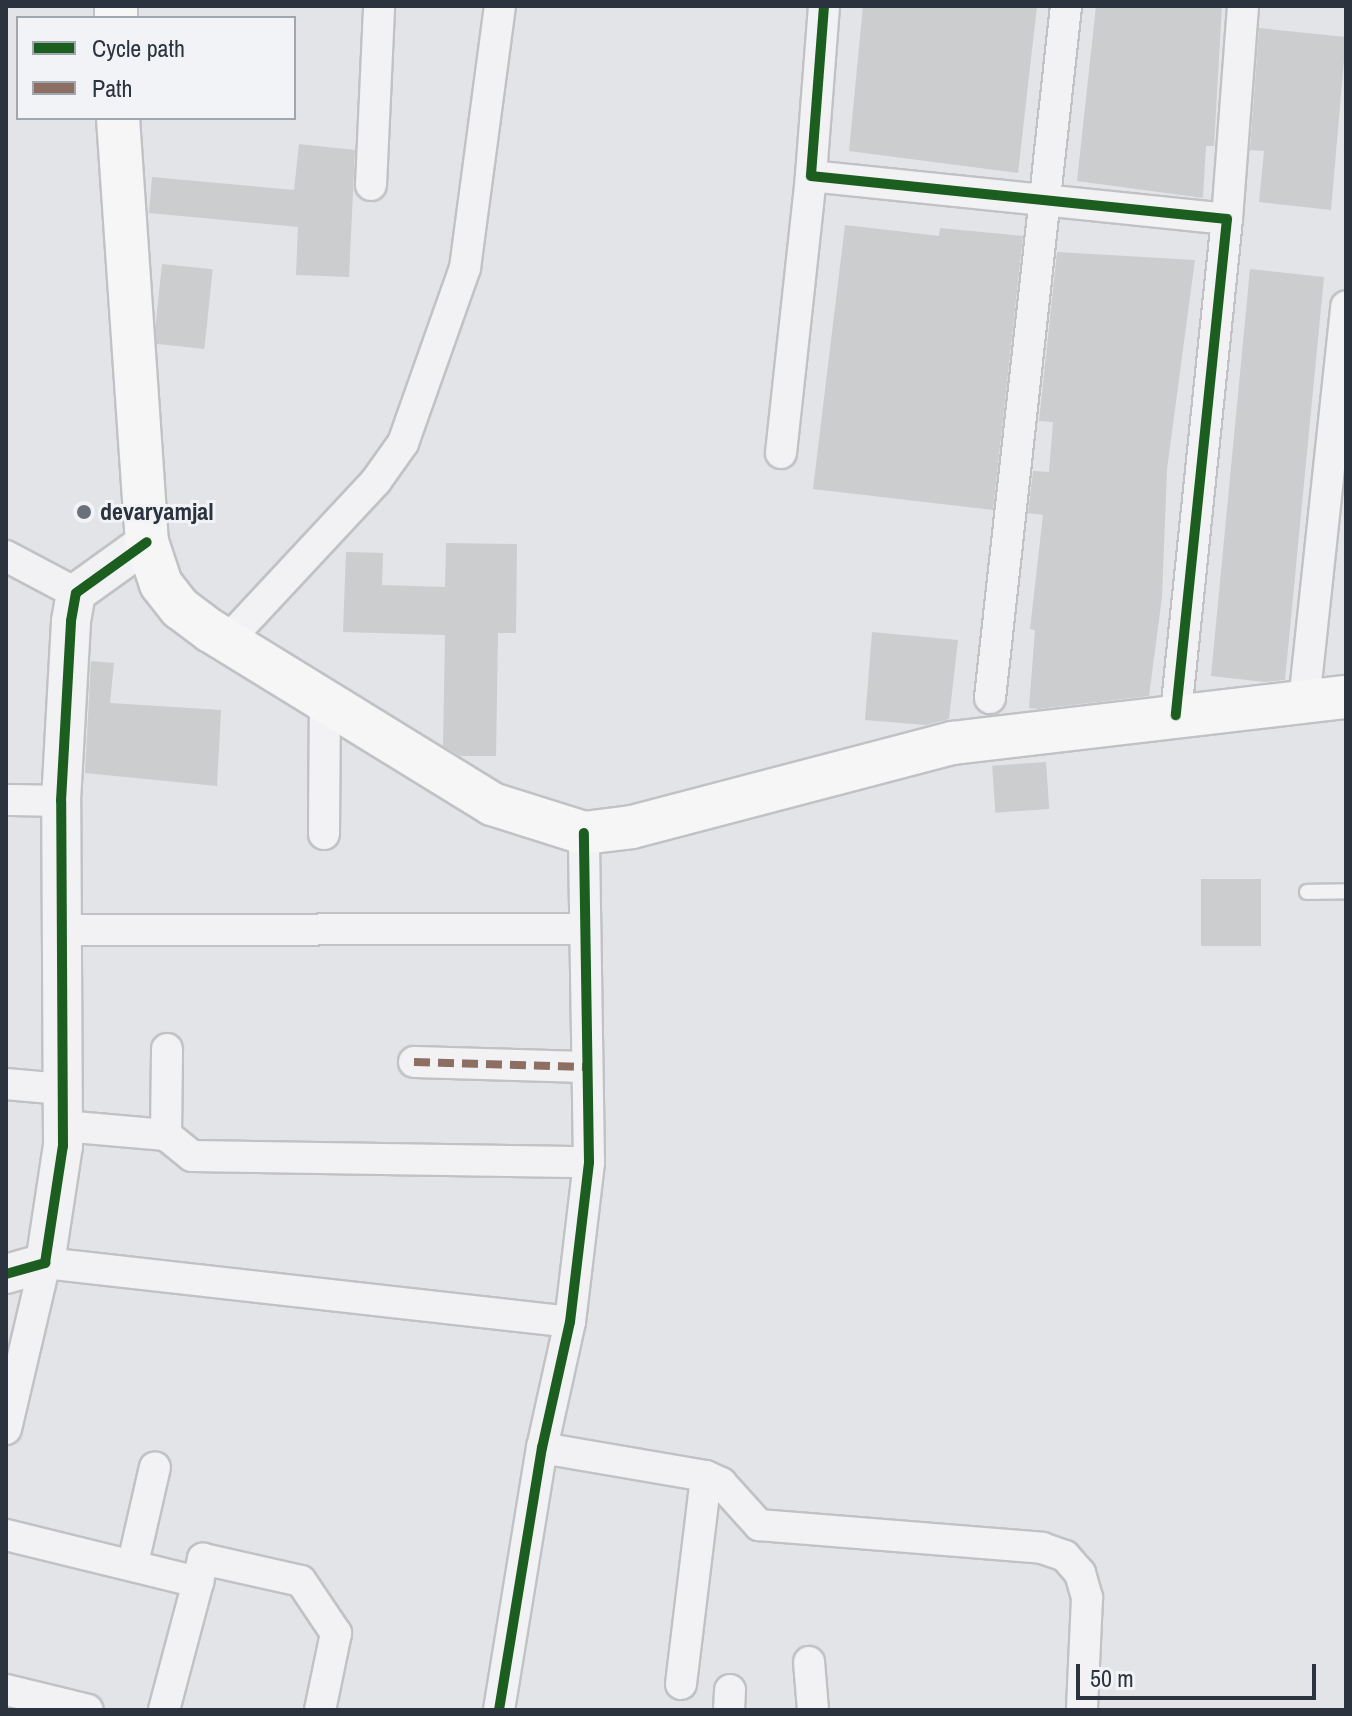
<!DOCTYPE html>
<style>
body{margin:0}
#map{position:relative;width:1352px;height:1716px;overflow:hidden;background:#e2e4e7;font-family:"Archivo Narrow",sans-serif}
div>[style]{position:absolute}
.building>*{inset:0;background:#cbcdcf;transform-origin:0 0}
.roads{filter:drop-shadow(2px 0 #c1c2c5) drop-shadow(-2px 0 #c1c2c5) drop-shadow(0 2px #c1c2c5) drop-shadow(0 -2px #c1c2c5)}
.service>*{height:14px;margin:-7px;padding:0 7px;transform-origin:7px;border-radius:7px;background:#f2f2f4}
.minor>*{height:30px;margin:-15px;padding:0 15px;transform-origin:15px;border-radius:15px;background:#f2f2f4}
.tertiary>*{height:38px;margin:-19px;padding:0 19px;transform-origin:19px;border-radius:19px;background:#f2f2f4}
.secondary>*{height:42px;margin:-21px;padding:0 21px;transform-origin:21px;border-radius:21px;background:#f6f6f6}
.quiet>*{height:8px;margin-top:-4px;transform-origin:0;background:repeating-linear-gradient(90deg,#8d6e63 0 16px,transparent 0 24px)}
.cycleway>*{height:10px;margin:-5px;padding:0 5px;transform-origin:5px;border-radius:5px;background:#1b5e20}
.dots>*{width:22px;height:22px;translate:-50% -50%;box-sizing:border-box;border:4px solid #f1f3f6;border-radius:50%}
span{translate:-50% -50%;white-space:nowrap;text-align:center;line-height:1.15;-webkit-text-stroke:6px #f1f3f6;paint-order:stroke}
.poi-label{font-size:24px;color:#2b333f;font-weight:700}
.left{translate:0 -50%;text-align:left}
.frame{position:absolute;inset:0;border:8px solid #2b333f;pointer-events:none}
.legend{position:absolute;left:16px;top:16px;width:280px;height:104px;box-sizing:border-box;background:#f1f3f6;border:2px solid #a2a6ad;margin:0;padding:10px 14px;list-style:none;font-size:24px;color:#2b333f}
.legend li{display:flex;align-items:center;gap:16px;height:40px}
.legend b{width:40px;border:2px solid #a2a6ad}
.scale{position:absolute;left:1076px;top:1664px;width:240px;height:36px;box-sizing:border-box;border:4px solid #2b333f;border-top:0;padding-left:10px;font-size:24px;line-height:28px;white-space:nowrap;color:#2b333f;-webkit-text-stroke:6px #f1f3f6;paint-order:stroke}
</style>
<div id="map">
<div class="building">
<i style="clip-path:polygon(863px 6px,1037px 6px,1018px 173px,849px 151px)"></i>
<i style="clip-path:polygon(1096px 6px,1222px 6px,1214px 146px,1206px 146px,1203px 198px,1077px 181px)"></i>
<i style="clip-path:polygon(1259px 28px,1346px 37px,1331px 210px,1259px 202px,1264px 151px,1250px 150px)"></i>
<i style="clip-path:polygon(299px 144px,355px 150px,349px 277px,296px 275px,298px 227px,149px 213px,152px 177px,294px 190px)"></i>
<i style="clip-path:polygon(845px 225px,939px 236px,940px 228px,1023px 236px,993px 510px,813px 489px)"></i>
<i style="clip-path:polygon(1057px 252px,1195px 260px,1167px 469px,1162px 597px,1149px 696px,1038px 709px,1029px 708px,1035px 630px,1030px 629px,1043px 515px,1028px 513px,1033px 471px,1049px 472px,1053px 422px,1039px 421px)"></i>
<i style="left:162px;top:264px;width:51px;height:80px;rotate:6deg"></i>
<i style="clip-path:polygon(1250px 269px,1324px 277px,1285px 680px,1265px 682px,1211px 676px)"></i>
<i style="clip-path:polygon(446px 543px,517px 544px,516px 633px,498px 633px,496px 756px,460px 756px,443px 746px,445px 635px,343px 632px,346px 552px,383px 553px,382px 585px,445px 587px)"></i>
<i style="clip-path:polygon(872px 632px,958px 640px,949px 719px,926px 725px,865px 720px)"></i>
<i style="clip-path:polygon(91px 661px,114px 663px,110px 703px,221px 710px,217px 786px,85px 773px)"></i>
<i style="left:1046px;top:762px;width:47px;height:54px;rotate:86deg"></i>
<i style="left:1261px;top:879px;width:67px;height:60px;rotate:90deg"></i>
</div>
<div class="roads">
<div class="service">
<i style="left:1307px;top:892px;width:39px;rotate:-1deg"></i>
</div>
<div class="minor">
<i style="left:824px;top:6px;width:170px;rotate:94.4deg"></i>
<i style="left:811px;top:176px;width:418px;rotate:5.9deg"></i>
<i style="left:1227px;top:219px;width:499px;rotate:95.9deg"></i>
<i style="left:371px;top:185px;width:179px;rotate:-87.4deg"></i>
<i style="left:1227px;top:219px;width:214px;rotate:-85.7deg"></i>
<i style="left:781px;top:453px;width:279px;rotate:-83.8deg"></i>
<i style="left:6px;top:556px;width:79px;rotate:27.9deg"></i>
<i style="left:227px;top:641px;width:219px;rotate:-47deg"></i>
<i style="left:376px;top:481px;width:47px;rotate:-54.6deg"></i>
<i style="left:403px;top:443px;width:186px;rotate:-70.5deg"></i>
<i style="left:465px;top:268px;width:264px;rotate:-82.4deg"></i>
<i style="left:990px;top:698px;width:696px;rotate:-83.73deg"></i>
<i style="left:1304px;top:702px;width:398px;rotate:-83.9deg"></i>
<i style="left:6px;top:800px;width:55px;rotate:1deg"></i>
<i style="left:324px;top:834px;width:132px;rotate:-89.6deg"></i>
<i style="left:61px;top:930px;width:522px;rotate:-0.11deg"></i>
<i style="left:414px;top:1062px;width:172px;rotate:1.7deg"></i>
<i style="left:6px;top:1084px;width:56px;rotate:5.1deg"></i>
<i style="left:63px;top:1126px;width:103px;rotate:5deg"></i>
<i style="left:166px;top:1135px;width:33px;rotate:39deg"></i>
<i style="left:192px;top:1156px;width:397px;rotate:0.9deg"></i>
<i style="left:166px;top:1135px;width:86px;rotate:-89.3deg"></i>
<i style="left:6px;top:1429px;width:171px;rotate:-76.8deg"></i>
<i style="left:45px;top:1263px;width:528px;rotate:6.41deg"></i>
<i style="left:542px;top:1448px;width:166px;rotate:9.7deg"></i>
<i style="left:706px;top:1476px;width:17px;rotate:25deg"></i>
<i style="left:721px;top:1483px;width:57px;rotate:47.9deg"></i>
<i style="left:759px;top:1525px;width:284px;rotate:4.6deg"></i>
<i style="left:1042px;top:1548px;width:24px;rotate:19deg"></i>
<i style="left:1065px;top:1556px;width:23px;rotate:49deg"></i>
<i style="left:1080px;top:1573px;width:26px;rotate:74deg"></i>
<i style="left:1087px;top:1598px;width:112px;rotate:92.6deg"></i>
<i style="left:6px;top:1535px;width:198px;rotate:13.8deg"></i>
<i style="left:198px;top:1582px;width:132px;rotate:104.9deg"></i>
<i style="left:133px;top:1563px;width:98px;rotate:-77.1deg"></i>
<i style="left:198px;top:1582px;width:24px;rotate:-78deg"></i>
<i style="left:203px;top:1559px;width:100px;rotate:12.7deg"></i>
<i style="left:301px;top:1581px;width:63px;rotate:56.1deg"></i>
<i style="left:336px;top:1633px;width:79px;rotate:101.7deg"></i>
<i style="left:809px;top:1662px;width:48px;rotate:85.2deg"></i>
<i style="left:681px;top:1684px;width:209px;rotate:-83.1deg"></i>
<i style="left:6px;top:1690px;width:84px;rotate:13.7deg"></i>
<i style="left:499px;top:1710px;width:266px;rotate:-80.7deg"></i>
<i style="left:542px;top:1448px;width:129px;rotate:-77.5deg"></i>
<i style="left:570px;top:1322px;width:161px;rotate:-83.2deg"></i>
<i style="left:589px;top:1162px;width:329px;rotate:-90.9deg"></i>
<i style="left:729px;top:1710px;width:20px;rotate:-87deg"></i>
</div>
<div class="tertiary">
<i style="left:6px;top:1274px;width:41px;rotate:-15.8deg"></i>
<i style="left:45px;top:1263px;width:118px;rotate:-81.3deg"></i>
<i style="left:63px;top:1146px;width:345px;rotate:-90.3deg"></i>
<i style="left:61px;top:801px;width:180px;rotate:-86.8deg"></i>
<i style="left:71px;top:621px;width:28px;rotate:-80deg"></i>
<i style="left:76px;top:593px;width:87px;rotate:-35.7deg"></i>
</div>
<div class="secondary">
<i style="left:116px;top:6px;width:12px;rotate:90deg"></i>
<i style="left:118px;top:118px;width:425px;rotate:86.1deg"></i>
<i style="left:147px;top:542px;width:44px;rotate:71.6deg"></i>
<i style="left:161px;top:584px;width:31px;rotate:52deg"></i>
<i style="left:180px;top:608px;width:39px;rotate:37deg"></i>
<i style="left:211px;top:631px;width:330px;rotate:31.6deg"></i>
<i style="left:492px;top:804px;width:96px;rotate:17.5deg"></i>
<i style="left:584px;top:833px;width:48px;rotate:-7.1deg"></i>
<i style="left:632px;top:827px;width:332px;rotate:-14.7deg"></i>
<i style="left:953px;top:743px;width:396px;rotate:-6.7deg"></i>
</div>
</div>
<div class="quiet">
<i style="left:414px;top:1062px;width:172px;rotate:1.7deg"></i>
</div>
<div class="cycleway">
<i style="left:824px;top:6px;width:170px;rotate:94.4deg"></i>
<i style="left:811px;top:176px;width:418px;rotate:5.9deg"></i>
<i style="left:1227px;top:219px;width:499px;rotate:95.9deg"></i>
<i style="left:6px;top:1274px;width:41px;rotate:-15.8deg"></i>
<i style="left:45px;top:1263px;width:118px;rotate:-81.3deg"></i>
<i style="left:63px;top:1146px;width:345px;rotate:-90.3deg"></i>
<i style="left:61px;top:801px;width:180px;rotate:-86.8deg"></i>
<i style="left:71px;top:621px;width:28px;rotate:-80deg"></i>
<i style="left:76px;top:593px;width:87px;rotate:-35.7deg"></i>
<i style="left:499px;top:1710px;width:266px;rotate:-80.7deg"></i>
<i style="left:542px;top:1448px;width:129px;rotate:-77.5deg"></i>
<i style="left:570px;top:1322px;width:161px;rotate:-83.2deg"></i>
<i style="left:589px;top:1162px;width:329px;rotate:-90.9deg"></i>
</div>
<div class="dots">
<i style="left:84px;top:512px;background:#6b717a"></i>
</div>
<div class="poi-label">
<span class="left" style="left:100px;top:512px">devaryamjal</span>
</div>
<div class="frame"></div>
<ul class="legend">
<li><b style="height:10px;background:#1b5e20"></b>Cycle path</li>
<li><b style="height:10px;background:#8d6e63"></b>Path</li>
</ul>
<div class="scale">50 m</div>
</div>
